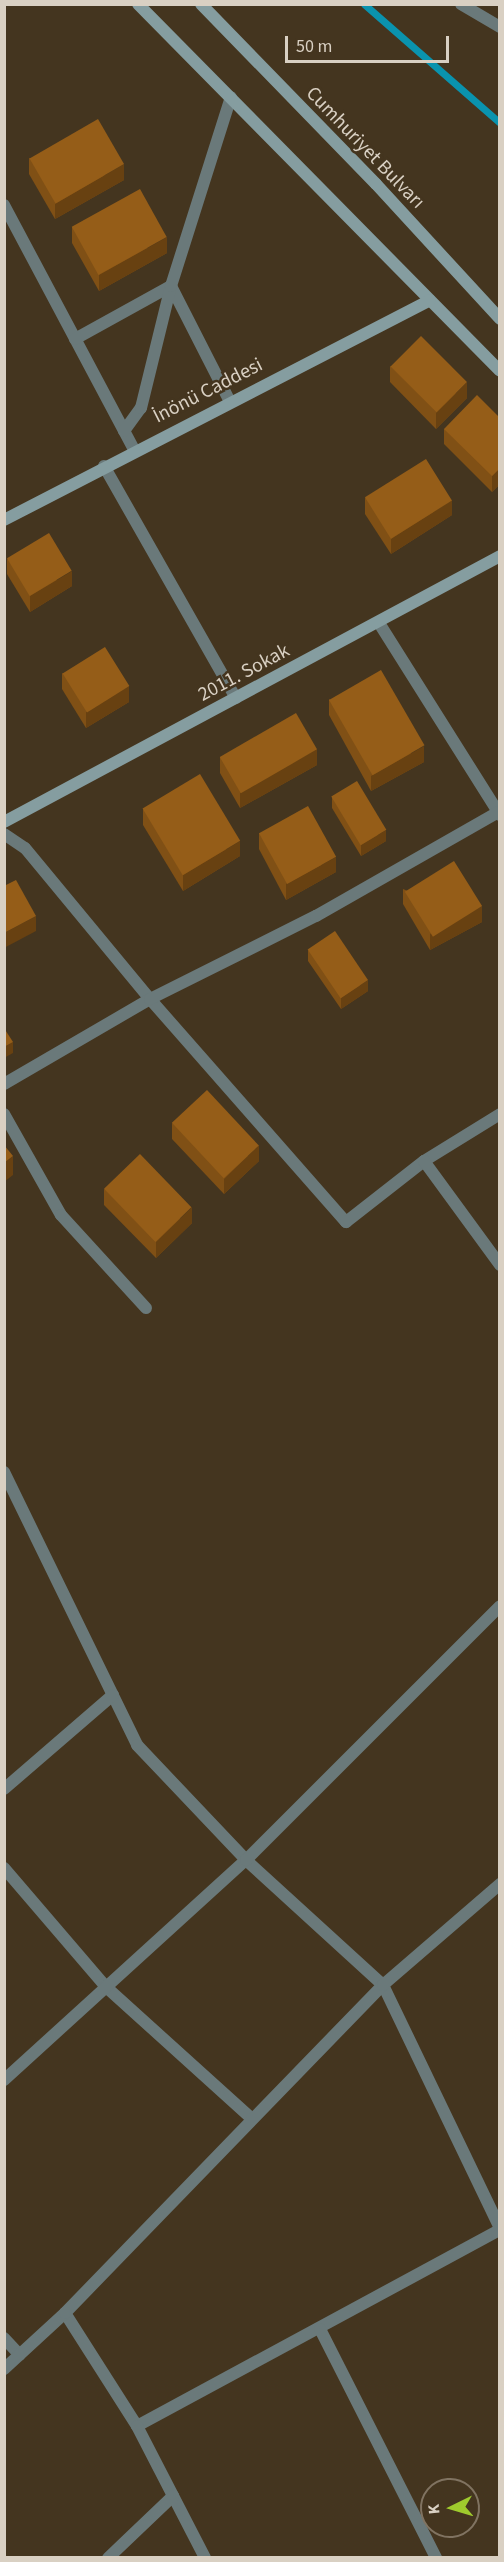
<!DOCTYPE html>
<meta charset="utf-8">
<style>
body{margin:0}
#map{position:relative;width:504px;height:2562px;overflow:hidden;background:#44351f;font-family:"Source Sans 3",sans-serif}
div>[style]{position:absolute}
.stream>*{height:7px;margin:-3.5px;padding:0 3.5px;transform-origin:3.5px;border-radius:3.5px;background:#0a93ae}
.street>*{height:12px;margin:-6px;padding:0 6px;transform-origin:6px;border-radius:6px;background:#6a797a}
.secondary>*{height:12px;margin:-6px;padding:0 6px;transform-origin:6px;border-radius:6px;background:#859da0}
.wall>*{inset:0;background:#805015}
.shaded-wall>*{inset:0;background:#684111}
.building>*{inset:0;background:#955d18;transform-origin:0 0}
span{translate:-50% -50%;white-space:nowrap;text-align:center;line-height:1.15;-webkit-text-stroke:5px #44351f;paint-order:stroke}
.street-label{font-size:20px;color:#d9d0c3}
.frame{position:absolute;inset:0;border:6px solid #d9d0c3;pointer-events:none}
.north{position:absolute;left:420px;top:2478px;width:60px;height:60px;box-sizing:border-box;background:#44351f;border:2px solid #807361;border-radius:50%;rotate:265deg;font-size:16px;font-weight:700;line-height:24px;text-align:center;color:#d9d0c3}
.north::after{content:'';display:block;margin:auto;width:21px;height:27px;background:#9fca2d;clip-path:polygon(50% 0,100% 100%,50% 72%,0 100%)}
.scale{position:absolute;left:285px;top:36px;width:164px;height:27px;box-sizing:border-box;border:3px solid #d9d0c3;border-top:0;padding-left:8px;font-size:18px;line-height:21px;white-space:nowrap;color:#d9d0c3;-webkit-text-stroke:4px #44351f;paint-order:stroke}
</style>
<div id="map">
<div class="stream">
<i style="left:364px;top:4px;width:181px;rotate:41.2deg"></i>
</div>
<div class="street">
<i style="left:461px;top:4px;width:45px;rotate:30.5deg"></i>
<i style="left:4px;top:205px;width:279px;rotate:62deg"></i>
<i style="left:75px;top:339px;width:110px;rotate:-28.9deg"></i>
<i style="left:171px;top:286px;width:130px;rotate:63deg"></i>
<i style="left:124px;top:431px;width:29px;rotate:-54deg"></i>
<i style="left:141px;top:408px;width:126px;rotate:-76.2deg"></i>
<i style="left:171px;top:286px;width:198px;rotate:-72.4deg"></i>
<i style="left:104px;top:466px;width:267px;rotate:60.4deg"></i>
<i style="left:379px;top:623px;width:227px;rotate:57.8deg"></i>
<i style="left:4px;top:834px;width:25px;rotate:34deg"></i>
<i style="left:25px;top:848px;width:196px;rotate:50.4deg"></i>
<i style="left:150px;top:999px;width:297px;rotate:48.7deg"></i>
<i style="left:346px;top:1222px;width:99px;rotate:-38deg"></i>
<i style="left:424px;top:1161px;width:89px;rotate:-31.7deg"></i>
<i style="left:4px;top:1084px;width:169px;rotate:-30.2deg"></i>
<i style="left:150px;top:999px;width:186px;rotate:-26.6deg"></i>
<i style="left:316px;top:916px;width:210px;rotate:-29.7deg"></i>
<i style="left:4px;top:1114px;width:116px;rotate:60.6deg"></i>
<i style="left:61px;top:1215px;width:126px;rotate:47.6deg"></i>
<i style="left:424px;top:1161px;width:129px;rotate:53.8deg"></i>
<i style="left:4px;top:1472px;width:304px;rotate:64deg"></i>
<i style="left:137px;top:1745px;width:158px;rotate:46.5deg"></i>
<i style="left:246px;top:1860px;width:185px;rotate:42.4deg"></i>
<i style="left:383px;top:1985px;width:270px;rotate:64.3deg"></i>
<i style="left:4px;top:1789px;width:144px;rotate:-40.8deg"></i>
<i style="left:4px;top:1868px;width:155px;rotate:49.4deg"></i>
<i style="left:105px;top:1986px;width:195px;rotate:42.1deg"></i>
<i style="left:4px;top:2080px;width:327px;rotate:-42.3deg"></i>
<i style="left:246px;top:1860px;width:359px;rotate:-45deg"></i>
<i style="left:65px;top:2313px;width:134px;rotate:57.5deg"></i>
<i style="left:137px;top:2426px;width:413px;rotate:-28.4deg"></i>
<i style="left:320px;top:2329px;width:257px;rotate:63.1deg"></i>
<i style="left:4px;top:2338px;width:23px;rotate:47deg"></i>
<i style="left:4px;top:2369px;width:83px;rotate:-42.6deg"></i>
<i style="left:65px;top:2313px;width:457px;rotate:-45.9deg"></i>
<i style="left:383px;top:1985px;width:155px;rotate:-40.8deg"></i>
<i style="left:137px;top:2426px;width:148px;rotate:62.7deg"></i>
<i style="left:108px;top:2558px;width:90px;rotate:-43.6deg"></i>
</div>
<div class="secondary">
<i style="left:138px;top:4px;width:515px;rotate:45.39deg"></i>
<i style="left:201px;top:4px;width:251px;rotate:45.8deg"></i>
<i style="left:376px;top:184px;width:183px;rotate:47.4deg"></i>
<i style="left:4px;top:520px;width:479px;rotate:-27.3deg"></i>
<i style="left:4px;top:822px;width:563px;rotate:-28.2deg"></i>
</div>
<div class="wall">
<i style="clip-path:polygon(29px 158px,124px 180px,55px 219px,29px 174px)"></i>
<i style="clip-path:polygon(72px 227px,167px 253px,99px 291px,72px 243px)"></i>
<i style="clip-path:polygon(390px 366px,467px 398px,436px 429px,390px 382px)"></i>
<i style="clip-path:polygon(500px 418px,500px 484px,492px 492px,444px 444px,444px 429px)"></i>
<i style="clip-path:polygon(365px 498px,452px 515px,391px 554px,365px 514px)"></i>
<i style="clip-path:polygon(7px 559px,72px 586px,30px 612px,7px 574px)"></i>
<i style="clip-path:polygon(62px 673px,129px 702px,86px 728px,62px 689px)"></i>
<i style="clip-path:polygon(329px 699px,424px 762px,371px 791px,329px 715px)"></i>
<i style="clip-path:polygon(220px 757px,317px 765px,240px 808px,220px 773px)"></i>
<i style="clip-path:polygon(332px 797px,386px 841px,361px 856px,332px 808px)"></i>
<i style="clip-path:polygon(143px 809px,240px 856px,183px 891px,143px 825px)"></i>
<i style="clip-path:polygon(259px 833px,336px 872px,286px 900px,259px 849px)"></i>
<i style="clip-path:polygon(403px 889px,482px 922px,430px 950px,403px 904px)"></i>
<i style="clip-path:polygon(308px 950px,368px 991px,341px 1009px,308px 961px)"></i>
<i style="clip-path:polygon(172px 1123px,259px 1161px,224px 1194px,172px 1139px)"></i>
<i style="clip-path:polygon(104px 1189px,192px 1223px,156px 1258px,104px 1205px)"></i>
</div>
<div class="shaded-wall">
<i style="clip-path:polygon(124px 164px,124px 180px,55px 219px,55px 204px)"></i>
<i style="clip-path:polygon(167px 237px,167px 253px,99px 291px,99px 275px)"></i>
<i style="clip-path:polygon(467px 382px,467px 398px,436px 429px,436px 413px)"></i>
<i style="clip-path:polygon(500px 468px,500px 484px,492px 492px,492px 476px)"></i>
<i style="clip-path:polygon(452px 500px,452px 515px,391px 554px,391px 539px)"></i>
<i style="clip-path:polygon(72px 571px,72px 586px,30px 612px,30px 596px)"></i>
<i style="clip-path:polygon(129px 686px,129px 702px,86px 728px,86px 712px)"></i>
<i style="clip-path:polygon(424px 746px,424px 762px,371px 791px,371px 776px)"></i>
<i style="clip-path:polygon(317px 749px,317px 765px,240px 808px,240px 793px)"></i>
<i style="clip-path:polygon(386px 830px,386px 841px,361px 856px,361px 845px)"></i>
<i style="clip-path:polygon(240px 841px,240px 856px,183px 891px,183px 875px)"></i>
<i style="clip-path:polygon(336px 857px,336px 872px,286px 900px,286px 884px)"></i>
<i style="clip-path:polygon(482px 906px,482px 922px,430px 950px,430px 934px)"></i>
<i style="clip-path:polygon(36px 916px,36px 931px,4px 948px,4px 933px)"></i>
<i style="clip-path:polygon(368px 980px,368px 991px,341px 1009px,341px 998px)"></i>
<i style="clip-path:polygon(13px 1042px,13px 1053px,4px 1058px,4px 1047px)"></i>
<i style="clip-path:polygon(259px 1145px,259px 1161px,224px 1194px,224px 1179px)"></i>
<i style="clip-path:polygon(13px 1156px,13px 1175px,4px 1182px,4px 1163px)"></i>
<i style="clip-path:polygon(192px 1207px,192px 1223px,156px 1258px,156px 1242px)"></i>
</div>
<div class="building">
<i style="left:98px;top:119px;width:52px;height:79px;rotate:60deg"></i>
<i style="left:140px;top:189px;width:55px;height:78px;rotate:61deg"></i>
<i style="left:421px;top:336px;width:65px;height:43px;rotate:45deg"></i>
<i style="clip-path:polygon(477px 395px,500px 418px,500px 468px,492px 476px,444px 429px)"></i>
<i style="left:426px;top:459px;width:49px;height:72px;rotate:58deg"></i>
<i style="left:49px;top:533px;width:44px;height:49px;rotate:59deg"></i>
<i style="left:105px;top:647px;width:46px;height:50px;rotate:58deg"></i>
<i style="left:381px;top:670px;width:87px;height:60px;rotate:60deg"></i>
<i style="left:296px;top:713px;width:42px;height:88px;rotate:60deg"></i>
<i style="left:200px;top:774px;width:78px;height:67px;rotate:59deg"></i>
<i style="left:357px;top:781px;width:57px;height:30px;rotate:59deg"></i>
<i style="left:308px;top:806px;width:58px;height:56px;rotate:61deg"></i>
<i style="left:454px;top:861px;width:53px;height:58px;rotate:58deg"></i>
<i style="clip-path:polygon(16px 880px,36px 916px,4px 933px,4px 886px)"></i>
<i style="left:335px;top:931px;width:59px;height:33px;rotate:56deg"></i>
<i style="clip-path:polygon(4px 1028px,13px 1042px,4px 1047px)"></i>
<i style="left:207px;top:1090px;width:76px;height:48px;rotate:47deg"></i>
<i style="clip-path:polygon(4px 1145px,13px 1156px,4px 1163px)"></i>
<i style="left:140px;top:1154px;width:74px;height:50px;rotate:46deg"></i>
</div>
<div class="street-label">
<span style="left:365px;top:148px;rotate:46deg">Cumhuriyet Bulvarı</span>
<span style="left:208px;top:391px;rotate:-27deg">İnönü Caddesi</span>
<span style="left:244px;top:673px;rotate:-28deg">2011. Sokak</span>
</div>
<div class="frame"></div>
<div class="north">K</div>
<div class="scale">50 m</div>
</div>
